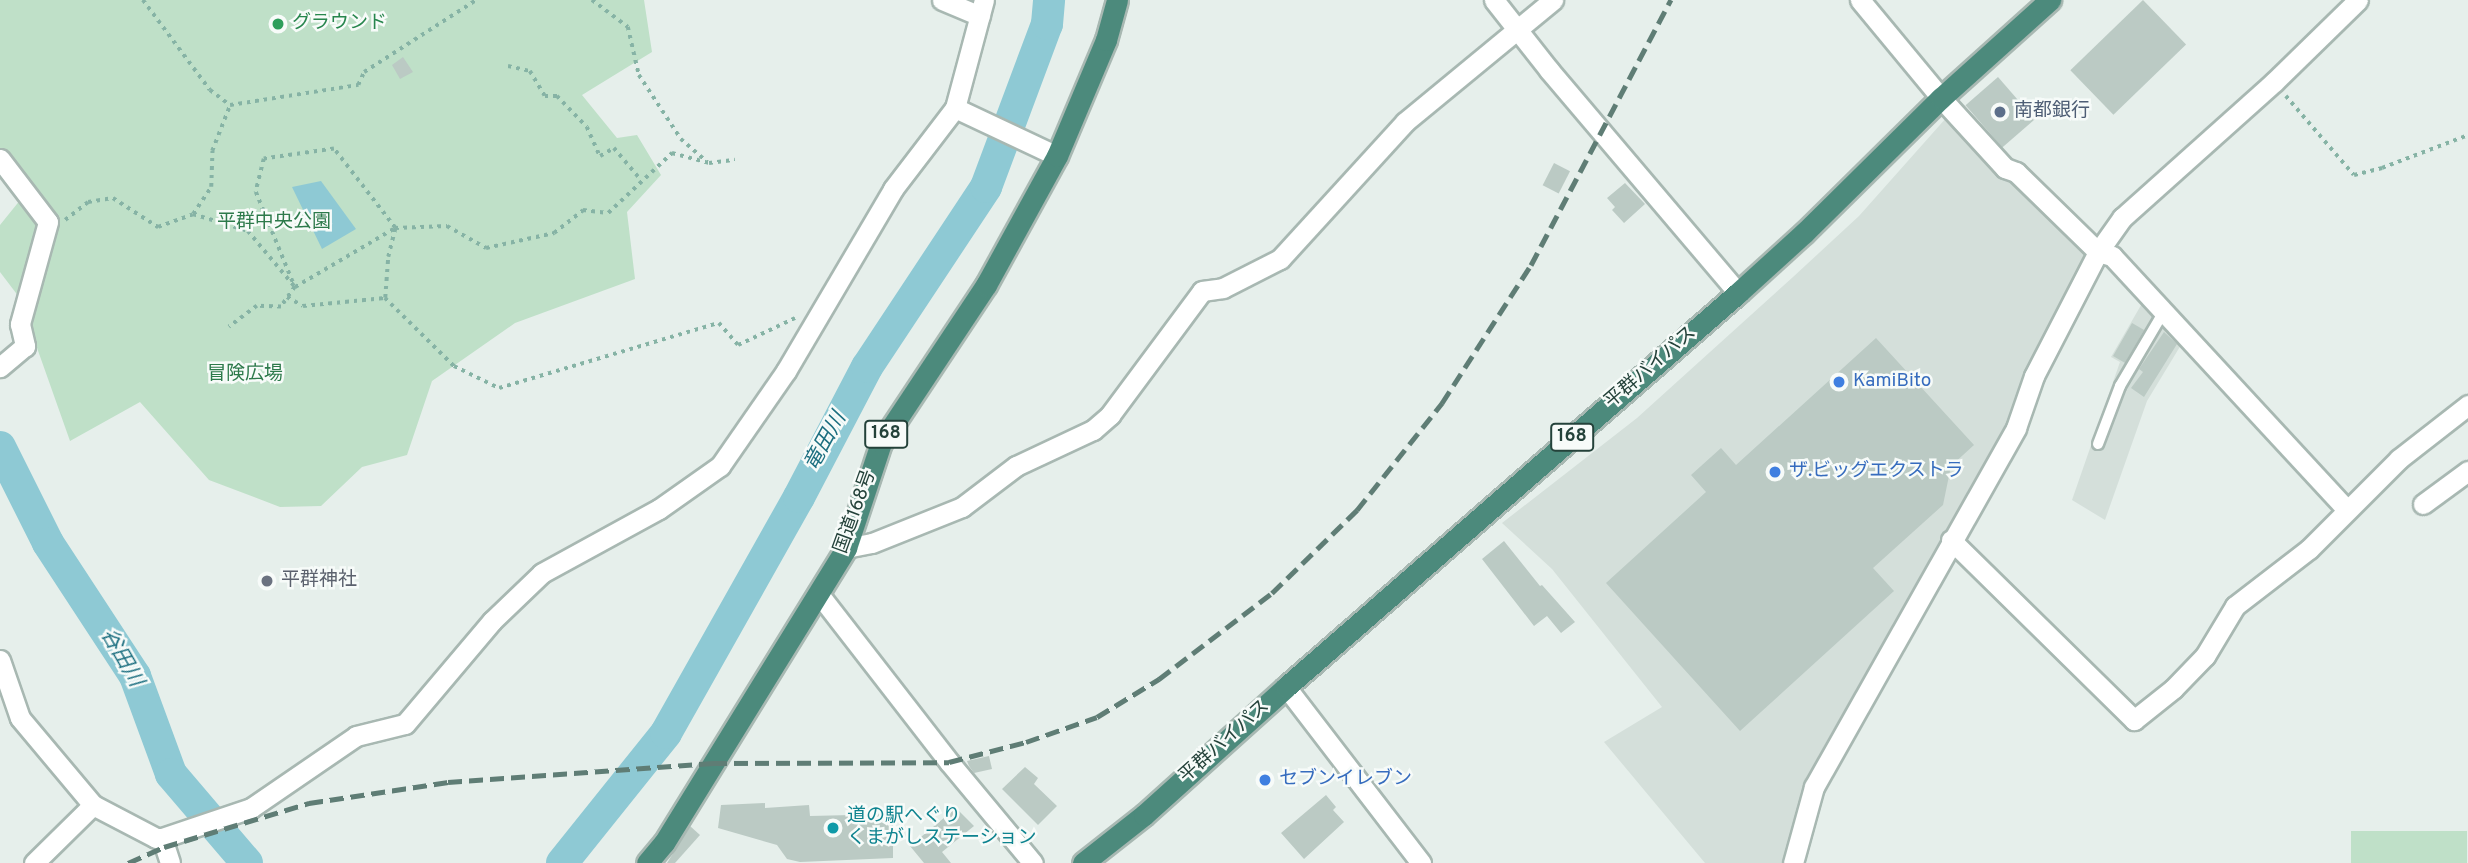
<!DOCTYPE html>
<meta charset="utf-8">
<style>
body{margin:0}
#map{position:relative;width:2468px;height:863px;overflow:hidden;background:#e6efeb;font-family:Overpass,"Noto Sans JP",sans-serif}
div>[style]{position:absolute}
.built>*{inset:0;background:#d4dfda}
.green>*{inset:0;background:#bfe0c8;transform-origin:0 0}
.water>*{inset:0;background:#8ec9d4}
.river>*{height:32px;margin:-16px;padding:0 16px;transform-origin:16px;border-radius:16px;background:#8ec9d4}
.building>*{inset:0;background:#bbcac4;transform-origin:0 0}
.path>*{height:3.5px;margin-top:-1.75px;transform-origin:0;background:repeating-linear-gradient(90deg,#86b3a5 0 3.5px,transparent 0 8.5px)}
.roads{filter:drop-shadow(2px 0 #a8b8b2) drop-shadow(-2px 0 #a8b8b2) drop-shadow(0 2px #a8b8b2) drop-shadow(0 -2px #a8b8b2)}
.service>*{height:10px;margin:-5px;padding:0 5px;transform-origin:5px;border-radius:5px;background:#fff}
.minor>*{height:19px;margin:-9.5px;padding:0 9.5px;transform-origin:9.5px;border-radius:9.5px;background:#fff}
.trunk>*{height:21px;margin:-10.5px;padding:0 10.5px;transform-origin:10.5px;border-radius:10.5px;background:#4c8a7c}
.rail>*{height:5px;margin-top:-2.5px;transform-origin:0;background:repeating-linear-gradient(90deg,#5f7d75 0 14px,transparent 0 21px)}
.dots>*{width:19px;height:19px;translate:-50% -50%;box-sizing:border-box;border:4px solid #f7fbf9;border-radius:50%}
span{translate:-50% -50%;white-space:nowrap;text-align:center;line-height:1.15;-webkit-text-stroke:5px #f7fbf9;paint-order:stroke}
.shield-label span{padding:2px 5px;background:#f7fbf9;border:2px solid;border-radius:5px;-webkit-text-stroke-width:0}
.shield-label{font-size:18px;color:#24423a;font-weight:700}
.leisure-label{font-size:19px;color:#27864d}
.left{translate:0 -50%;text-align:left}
.service-label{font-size:19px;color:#4e5e75}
.park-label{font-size:19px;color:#2d7a4b}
.street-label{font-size:19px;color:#24423a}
.shop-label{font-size:19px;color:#366cbe}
.worship-label{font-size:19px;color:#5b616d}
.culture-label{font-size:19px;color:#0d838f}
.water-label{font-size:21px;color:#1c6f80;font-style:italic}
</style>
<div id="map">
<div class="built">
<i style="clip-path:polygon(1947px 117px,2007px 179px,2014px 174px,2087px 251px,2008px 428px,1824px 746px,1785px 863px,1705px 863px,1604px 742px,1662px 707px,1552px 569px,1502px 523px,1637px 418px,1793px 277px,1859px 216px)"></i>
<i style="clip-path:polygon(2144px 300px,2184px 340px,2147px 401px,2105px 520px,2072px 500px,2120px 362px,2111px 357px)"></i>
</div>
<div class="green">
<i style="clip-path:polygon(0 0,644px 0,652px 52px,582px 95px,617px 138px,637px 135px,661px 175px,627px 212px,635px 279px,515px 323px,432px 381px,407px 455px,362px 467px,321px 506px,280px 507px,209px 480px,140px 402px,70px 441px,19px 297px,0 272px,0 225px,21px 199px,0 173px)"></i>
<i style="left:2351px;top:831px;width:116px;height:32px"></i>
</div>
<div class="water">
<i style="clip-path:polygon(321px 181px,356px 229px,322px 249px,292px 187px)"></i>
</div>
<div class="river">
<i style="left:0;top:447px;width:107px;rotate:63.4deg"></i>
<i style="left:48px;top:543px;width:159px;rotate:56.8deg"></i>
<i style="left:135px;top:676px;width:104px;rotate:69.8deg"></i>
<i style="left:171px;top:774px;width:117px;rotate:49.5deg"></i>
<i style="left:562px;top:863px;width:166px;rotate:-51.3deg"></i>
<i style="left:666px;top:733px;width:271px;rotate:-60.6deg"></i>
<i style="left:799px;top:497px;width:147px;rotate:-62.4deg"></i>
<i style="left:867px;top:367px;width:216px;rotate:-56.5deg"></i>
<i style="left:986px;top:187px;width:174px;rotate:-69.5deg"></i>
<i style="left:1047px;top:24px;width:24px;rotate:-85deg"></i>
</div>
<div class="building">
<i style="left:2143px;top:0;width:62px;height:101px;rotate:46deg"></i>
<i style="clip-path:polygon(403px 57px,413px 72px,400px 79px,392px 65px)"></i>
<i style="left:1998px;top:77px;width:56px;height:43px;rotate:49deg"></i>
<i style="left:1554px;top:163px;width:18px;height:25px;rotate:27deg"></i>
<i style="clip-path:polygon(1625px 183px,1645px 204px,1624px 223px,1612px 210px,1615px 207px,1607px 198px)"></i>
<i style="left:2132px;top:323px;width:14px;height:38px;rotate:30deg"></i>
<i style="clip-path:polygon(2164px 332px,2177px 344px,2144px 397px,2131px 388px,2143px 372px,2139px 369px)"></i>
<i style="clip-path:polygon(1876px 338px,1974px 445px,1951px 466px,1943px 505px,1873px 568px,1894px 591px,1740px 731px,1606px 583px,1706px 492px,1691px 475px,1721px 448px,1736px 465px)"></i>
<i style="clip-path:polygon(1504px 541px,1540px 586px,1542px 585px,1575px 622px,1561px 633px,1547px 616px,1534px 626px,1482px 559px)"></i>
<i style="clip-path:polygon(989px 756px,992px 769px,974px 773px,969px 766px,967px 761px)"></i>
<i style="clip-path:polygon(1025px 767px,1038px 778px,1034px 784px,1057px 806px,1038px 825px,1002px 789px)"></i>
<i style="clip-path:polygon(1326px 795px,1336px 807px,1333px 810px,1344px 822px,1304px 859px,1281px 833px)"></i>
<i style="clip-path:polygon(765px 803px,765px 808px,809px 805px,810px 816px,893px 814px,893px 858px,800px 862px,787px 859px,777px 845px,718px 828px,721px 805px)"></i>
<i style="clip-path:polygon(956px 808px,974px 826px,942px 852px,951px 863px,924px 863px,910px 846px)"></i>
<i style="clip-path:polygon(690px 826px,700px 835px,675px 863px,667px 863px)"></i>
</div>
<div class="path">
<i style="left:143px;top:0;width:112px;rotate:53.3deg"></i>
<i style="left:210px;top:90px;width:25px;rotate:37deg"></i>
<i style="left:230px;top:105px;width:130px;rotate:-8.9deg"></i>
<i style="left:358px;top:85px;width:14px;rotate:-65deg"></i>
<i style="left:364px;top:72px;width:133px;rotate:-32.7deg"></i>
<i style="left:592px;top:0;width:45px;rotate:36.9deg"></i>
<i style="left:628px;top:27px;width:49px;rotate:77.1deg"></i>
<i style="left:639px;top:75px;width:77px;rotate:56.7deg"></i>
<i style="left:681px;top:139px;width:35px;rotate:41deg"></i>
<i style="left:508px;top:66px;width:23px;rotate:13deg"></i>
<i style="left:530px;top:71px;width:29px;rotate:59deg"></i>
<i style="left:545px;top:96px;width:12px"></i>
<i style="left:557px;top:96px;width:43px;rotate:45.9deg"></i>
<i style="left:587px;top:127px;width:32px;rotate:66deg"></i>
<i style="left:600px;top:156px;width:16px;rotate:-30deg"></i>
<i style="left:614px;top:148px;width:42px;rotate:49.8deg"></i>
<i style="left:2286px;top:96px;width:104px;rotate:49.3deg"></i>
<i style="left:2354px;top:175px;width:29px;rotate:-14deg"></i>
<i style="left:2382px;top:168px;width:92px;rotate:-21deg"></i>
<i style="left:193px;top:214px;width:58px;rotate:17.2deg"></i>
<i style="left:248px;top:231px;width:73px;rotate:50deg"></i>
<i style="left:295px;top:287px;width:116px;rotate:-30.5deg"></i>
<i style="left:395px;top:228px;width:100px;rotate:-127.7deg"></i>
<i style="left:334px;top:149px;width:71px;rotate:171.9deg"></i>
<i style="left:264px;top:159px;width:34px;rotate:104deg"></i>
<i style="left:256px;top:192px;width:103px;rotate:67.7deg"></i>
<i style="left:295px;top:287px;width:24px;rotate:125deg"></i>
<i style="left:281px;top:307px;width:24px;rotate:-178deg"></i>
<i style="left:257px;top:306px;width:35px;rotate:143deg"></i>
<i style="left:65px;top:220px;width:29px;rotate:-38deg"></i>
<i style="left:88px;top:202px;width:25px;rotate:-9deg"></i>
<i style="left:113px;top:198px;width:54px;rotate:32.8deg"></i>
<i style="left:158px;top:227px;width:37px;rotate:-20deg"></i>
<i style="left:193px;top:214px;width:32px;rotate:-56deg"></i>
<i style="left:211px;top:187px;width:36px;rotate:-88deg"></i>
<i style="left:212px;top:151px;width:49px;rotate:-68.6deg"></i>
<i style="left:287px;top:297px;width:18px;rotate:29deg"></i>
<i style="left:303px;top:306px;width:82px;rotate:-5.6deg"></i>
<i style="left:385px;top:298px;width:97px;rotate:44.6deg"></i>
<i style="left:454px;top:366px;width:50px;rotate:26.1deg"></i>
<i style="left:499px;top:388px;width:229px;rotate:-16.5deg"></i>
<i style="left:719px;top:323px;width:29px;rotate:49deg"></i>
<i style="left:738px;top:345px;width:63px;rotate:-25.3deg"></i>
<i style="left:385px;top:298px;width:41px;rotate:-85.8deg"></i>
<i style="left:388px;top:257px;width:30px;rotate:-76deg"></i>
<i style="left:395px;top:228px;width:52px;rotate:-2.2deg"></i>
<i style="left:447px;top:226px;width:45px;rotate:29.4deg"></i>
<i style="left:486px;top:248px;width:70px;rotate:-12.4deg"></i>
<i style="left:554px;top:233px;width:37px;rotate:-38deg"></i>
<i style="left:583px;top:210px;width:25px;rotate:7deg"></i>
<i style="left:608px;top:213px;width:88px;rotate:-43.2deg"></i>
<i style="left:672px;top:153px;width:38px;rotate:15deg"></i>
<i style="left:709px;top:163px;width:26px;rotate:-7deg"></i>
</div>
<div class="roads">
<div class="service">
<i style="left:2098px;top:444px;width:62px;rotate:-69.2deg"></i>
<i style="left:2120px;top:386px;width:85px;rotate:-59.5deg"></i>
</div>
<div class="minor">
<i style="left:942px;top:0;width:41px;rotate:22.8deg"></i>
<i style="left:1494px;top:0;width:89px;rotate:51.8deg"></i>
<i style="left:1549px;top:70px;width:292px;rotate:49.7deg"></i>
<i style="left:1860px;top:0;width:127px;rotate:50.4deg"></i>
<i style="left:1941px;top:98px;width:95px;rotate:47.6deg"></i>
<i style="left:2005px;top:168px;width:12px;rotate:20deg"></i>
<i style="left:2016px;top:172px;width:115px;rotate:44.3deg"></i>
<i style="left:2098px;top:252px;width:15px;rotate:16deg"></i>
<i style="left:2112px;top:256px;width:346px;rotate:47.2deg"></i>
<i style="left:955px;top:108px;width:113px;rotate:25.2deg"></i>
<i style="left:0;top:159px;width:79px;rotate:52.7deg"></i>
<i style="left:48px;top:222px;width:106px;rotate:105.4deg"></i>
<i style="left:20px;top:324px;width:23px;rotate:77deg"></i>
<i style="left:25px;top:346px;width:33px;rotate:140deg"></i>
<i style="left:2423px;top:504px;width:56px;rotate:-36.3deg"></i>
<i style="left:1951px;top:540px;width:257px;rotate:44.5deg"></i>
<i style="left:2134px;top:720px;width:50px;rotate:-38.5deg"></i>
<i style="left:2173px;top:689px;width:46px;rotate:-45.9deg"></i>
<i style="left:2205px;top:656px;width:58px;rotate:-59deg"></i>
<i style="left:2235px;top:606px;width:93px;rotate:-37.6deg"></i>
<i style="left:2309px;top:549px;width:127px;rotate:-45deg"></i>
<i style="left:2399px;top:459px;width:88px;rotate:-38deg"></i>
<i style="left:846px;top:548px;width:26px;rotate:-11deg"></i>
<i style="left:872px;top:543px;width:97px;rotate:-21.8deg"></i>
<i style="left:962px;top:507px;width:68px;rotate:-37.2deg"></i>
<i style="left:1016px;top:466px;width:85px;rotate:-25.1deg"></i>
<i style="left:1093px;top:430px;width:23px;rotate:-41deg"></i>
<i style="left:1110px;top:415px;width:154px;rotate:-53.4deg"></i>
<i style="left:1202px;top:291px;width:21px;rotate:-8deg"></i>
<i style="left:1223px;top:288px;width:64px;rotate:-27deg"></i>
<i style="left:1280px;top:259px;width:185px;rotate:-47.6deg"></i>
<i style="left:1405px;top:122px;width:192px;rotate:-39.5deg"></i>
<i style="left:818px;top:593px;width:214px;rotate:52.2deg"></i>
<i style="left:949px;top:762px;width:131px;rotate:50.3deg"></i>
<i style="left:0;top:660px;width:61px;rotate:71deg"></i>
<i style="left:20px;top:718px;width:114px;rotate:50deg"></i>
<i style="left:1286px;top:687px;width:222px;rotate:52.5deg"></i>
<i style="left:162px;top:838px;width:26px;rotate:72deg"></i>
<i style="left:34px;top:863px;width:83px;rotate:-44.5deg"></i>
<i style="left:93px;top:805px;width:71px;rotate:27.6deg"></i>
<i style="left:156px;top:838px;width:6px"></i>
<i style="left:162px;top:838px;width:94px;rotate:-18.6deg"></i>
<i style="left:251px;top:808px;width:127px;rotate:-34.4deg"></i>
<i style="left:356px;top:736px;width:50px;rotate:-13.8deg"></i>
<i style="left:405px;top:724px;width:135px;rotate:-49.8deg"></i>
<i style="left:492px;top:621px;width:69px;rotate:-43.8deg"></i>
<i style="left:542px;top:573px;width:133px;rotate:-28.7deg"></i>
<i style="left:659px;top:509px;width:75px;rotate:-35.2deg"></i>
<i style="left:720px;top:466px;width:116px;rotate:-55.2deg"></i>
<i style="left:786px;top:371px;width:211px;rotate:-59.5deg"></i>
<i style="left:893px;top:189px;width:102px;rotate:-52.6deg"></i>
<i style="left:955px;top:108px;width:112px;rotate:-75deg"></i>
<i style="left:1793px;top:863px;width:79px;rotate:-74.6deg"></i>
<i style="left:1814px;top:787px;width:412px;rotate:-60.6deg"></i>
<i style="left:2016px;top:428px;width:55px;rotate:-70.9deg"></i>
<i style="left:2034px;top:376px;width:140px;rotate:-62.7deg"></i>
<i style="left:2098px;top:252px;width:42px;rotate:-54.8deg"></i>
<i style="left:2122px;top:218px;width:204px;rotate:-41.8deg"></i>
<i style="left:2274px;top:82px;width:117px;rotate:-44.3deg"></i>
</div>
<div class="trunk">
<i style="left:647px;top:863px;width:26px;rotate:-50deg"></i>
<i style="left:664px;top:843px;width:347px;rotate:-58.3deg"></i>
<i style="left:846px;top:548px;width:111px;rotate:-71.6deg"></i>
<i style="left:881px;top:443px;width:190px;rotate:-56.4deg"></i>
<i style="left:986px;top:285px;width:147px;rotate:-61.2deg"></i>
<i style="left:1057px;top:156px;width:126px;rotate:-67.1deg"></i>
<i style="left:1106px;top:40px;width:41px;rotate:-74.6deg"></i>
<i style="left:1083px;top:863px;width:78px;rotate:-38.2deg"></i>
<i style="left:1144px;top:815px;width:191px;rotate:-42deg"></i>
<i style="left:1286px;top:687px;width:600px;rotate:-41.08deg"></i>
<i style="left:1738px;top:293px;width:89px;rotate:-42.3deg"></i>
<i style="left:1804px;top:233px;width:192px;rotate:-44.6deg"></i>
<i style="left:1941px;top:98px;width:147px;rotate:-42deg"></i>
</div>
</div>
<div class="rail">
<i style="left:128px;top:863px;width:39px;rotate:-24deg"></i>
<i style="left:164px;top:847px;width:152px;rotate:-16.9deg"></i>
<i style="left:309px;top:803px;width:141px;rotate:-8.6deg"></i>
<i style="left:448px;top:782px;width:266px;rotate:-4.1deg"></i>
<i style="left:713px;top:763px;width:236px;rotate:-0.2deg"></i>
<i style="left:949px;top:762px;width:80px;rotate:-14.6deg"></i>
<i style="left:1026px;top:742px;width:75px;rotate:-19.4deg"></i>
<i style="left:1097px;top:717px;width:73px;rotate:-31.5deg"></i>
<i style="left:1159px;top:679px;width:142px;rotate:-37.3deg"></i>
<i style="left:1272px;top:593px;width:119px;rotate:-44.3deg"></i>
<i style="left:1357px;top:510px;width:137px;rotate:-51.5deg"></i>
<i style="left:1442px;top:403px;width:164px;rotate:-57.2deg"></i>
<i style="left:1531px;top:265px;width:300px;rotate:-62.2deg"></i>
</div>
<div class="dots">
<i style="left:278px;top:24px;background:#2e9e5b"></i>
<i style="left:2000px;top:112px;background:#5c6f8a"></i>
<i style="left:1839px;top:382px;background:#3f7fe0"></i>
<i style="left:1775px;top:472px;background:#3f7fe0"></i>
<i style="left:267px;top:581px;background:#6b7280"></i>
<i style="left:1265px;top:780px;background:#3f7fe0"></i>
<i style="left:833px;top:828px;background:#0f9aa8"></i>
</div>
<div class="shield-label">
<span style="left:886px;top:434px">168</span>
<span style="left:1572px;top:437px">168</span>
</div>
<div class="leisure-label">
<span class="left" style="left:292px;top:24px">グラウンド</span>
</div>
<div class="service-label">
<span class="left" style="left:2014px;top:112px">南都銀行</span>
</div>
<div class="park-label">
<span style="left:274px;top:223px">平群中央公園</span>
<span style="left:245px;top:375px">冒険広場</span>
</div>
<div class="street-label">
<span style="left:1651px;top:368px;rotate:-41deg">平群バイパス</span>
<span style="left:856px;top:512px;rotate:-70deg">国道168号</span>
<span style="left:1225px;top:742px;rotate:-42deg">平群バイパス</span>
</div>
<div class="shop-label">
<span class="left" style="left:1853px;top:382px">KamiBito</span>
<span class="left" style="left:1789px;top:472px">ザ.ビッグエクストラ</span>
<span class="left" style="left:1279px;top:780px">セブンイレブン</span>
</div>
<div class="worship-label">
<span class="left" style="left:281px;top:581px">平群神社</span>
</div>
<div class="culture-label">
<span class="left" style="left:847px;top:828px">道の駅へぐり<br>くまがしステーション</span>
</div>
<div class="water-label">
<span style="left:826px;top:442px;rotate:-61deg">竜田川</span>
<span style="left:121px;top:658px;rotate:60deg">谷田川</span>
</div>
</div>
